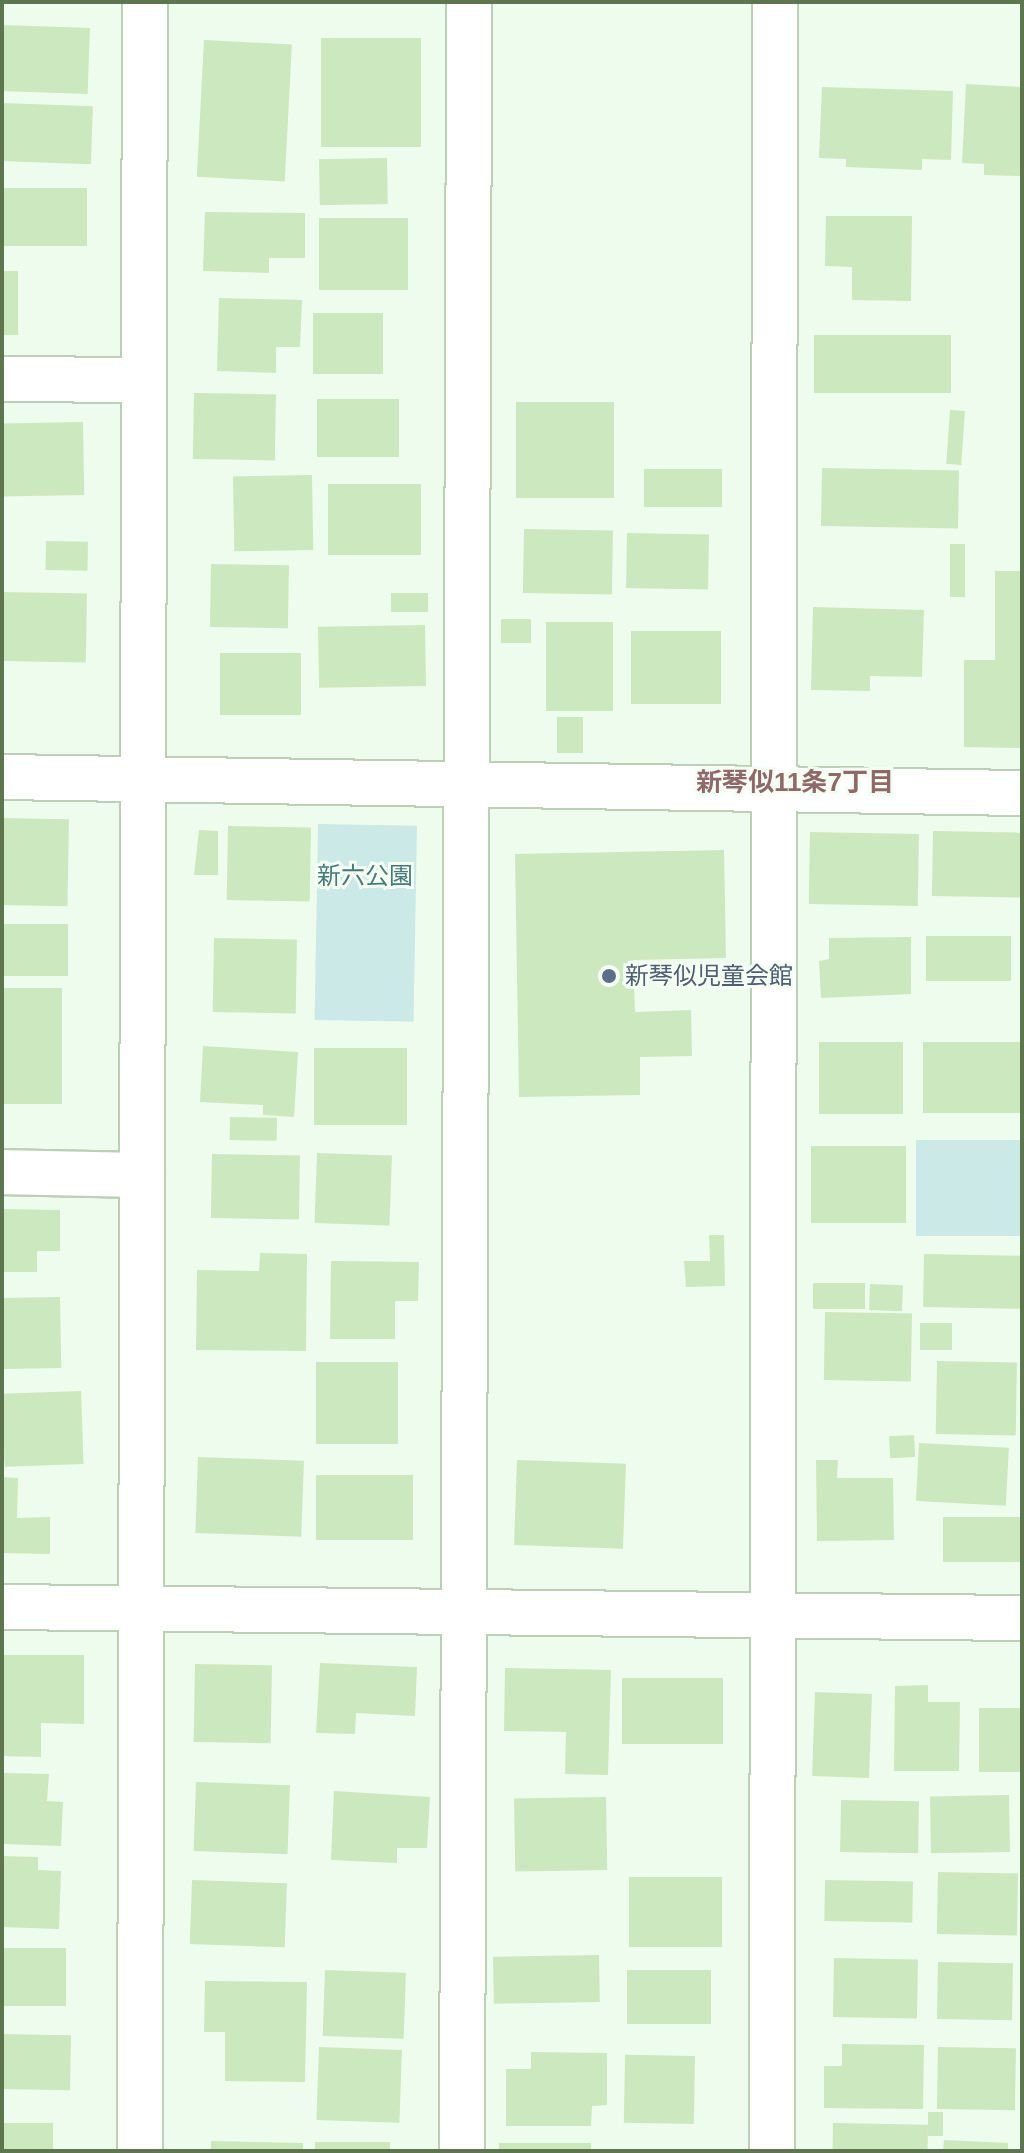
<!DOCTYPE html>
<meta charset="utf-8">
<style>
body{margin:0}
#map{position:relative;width:1024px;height:2153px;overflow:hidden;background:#eefced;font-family:Arial,"Noto Sans JP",sans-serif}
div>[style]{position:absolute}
.green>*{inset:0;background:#cbe9e6;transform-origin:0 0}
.building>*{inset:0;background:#cbe8bf;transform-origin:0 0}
.roads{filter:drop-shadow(2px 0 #bcd0b5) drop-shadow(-2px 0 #bcd0b5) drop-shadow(0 2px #bcd0b5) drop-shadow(0 -2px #bcd0b5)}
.street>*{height:44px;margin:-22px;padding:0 22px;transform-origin:22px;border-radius:22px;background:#fff}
.dots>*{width:22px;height:22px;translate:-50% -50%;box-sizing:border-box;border:4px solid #f4fef3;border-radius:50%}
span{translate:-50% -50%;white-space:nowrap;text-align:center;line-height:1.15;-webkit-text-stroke:6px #f4fef3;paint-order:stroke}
.park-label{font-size:24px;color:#487a7b}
.service-label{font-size:24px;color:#4e5e75}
.left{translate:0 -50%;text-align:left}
.neighbourhood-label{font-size:26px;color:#916869;font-weight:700}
.frame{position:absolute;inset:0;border:4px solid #5d7650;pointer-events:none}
</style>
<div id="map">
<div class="green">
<i style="left:318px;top:824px;width:99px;height:196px;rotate:1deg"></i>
<i style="left:1022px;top:1140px;width:96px;height:106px;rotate:90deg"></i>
</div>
<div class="building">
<i style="left:2px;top:25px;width:88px;height:66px;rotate:2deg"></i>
<i style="left:321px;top:38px;width:100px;height:109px"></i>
<i style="left:204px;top:40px;width:88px;height:137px;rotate:3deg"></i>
<i style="clip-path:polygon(966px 84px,1022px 87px,1022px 176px,984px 175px,984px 164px,962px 163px)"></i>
<i style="clip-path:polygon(822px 87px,953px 91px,951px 160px,922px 159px,922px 170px,846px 167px,846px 159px,819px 158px)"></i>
<i style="left:2px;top:103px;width:91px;height:58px;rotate:2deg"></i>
<i style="left:387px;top:158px;width:46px;height:68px;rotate:89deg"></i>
<i style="left:2px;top:188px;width:85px;height:58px"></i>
<i style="clip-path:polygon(205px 212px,305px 213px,305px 258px,269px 258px,269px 273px,203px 271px)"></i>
<i style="clip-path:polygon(826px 216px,912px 216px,911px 301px,852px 300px,852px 267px,825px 266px)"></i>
<i style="left:319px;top:218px;width:89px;height:72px"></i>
<i style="left:2px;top:271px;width:16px;height:64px"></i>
<i style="clip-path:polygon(219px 298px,302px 300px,300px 347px,276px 347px,276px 373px,217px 371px)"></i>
<i style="left:383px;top:313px;width:61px;height:70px;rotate:90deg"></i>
<i style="left:814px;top:335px;width:137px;height:58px"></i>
<i style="left:194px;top:393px;width:82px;height:66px;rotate:1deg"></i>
<i style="left:399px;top:399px;width:58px;height:82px;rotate:90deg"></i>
<i style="left:516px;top:402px;width:98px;height:96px"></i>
<i style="left:950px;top:410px;width:15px;height:54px;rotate:4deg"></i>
<i style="left:83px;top:422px;width:73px;height:81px;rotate:89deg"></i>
<i style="left:822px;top:468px;width:137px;height:58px;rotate:1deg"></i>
<i style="left:644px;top:469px;width:78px;height:38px"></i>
<i style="left:312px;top:475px;width:75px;height:79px;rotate:89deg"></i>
<i style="left:328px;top:484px;width:93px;height:71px"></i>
<i style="left:524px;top:529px;width:89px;height:64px;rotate:1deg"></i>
<i style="left:627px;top:533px;width:82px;height:55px;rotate:1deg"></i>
<i style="left:46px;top:541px;width:42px;height:29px;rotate:1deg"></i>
<i style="left:950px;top:544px;width:15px;height:53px"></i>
<i style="left:211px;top:564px;width:78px;height:63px;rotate:1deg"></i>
<i style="clip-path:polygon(995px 571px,1022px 571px,1022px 748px,964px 747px,964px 660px,995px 660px)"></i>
<i style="left:2px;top:592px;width:85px;height:69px;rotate:1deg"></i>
<i style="left:391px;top:593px;width:37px;height:19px"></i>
<i style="clip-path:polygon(813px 607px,924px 610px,922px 677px,870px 676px,870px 691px,811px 690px)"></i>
<i style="left:501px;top:619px;width:30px;height:24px"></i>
<i style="left:546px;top:622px;width:67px;height:89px"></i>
<i style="left:425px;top:625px;width:61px;height:107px;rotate:89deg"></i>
<i style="left:631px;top:631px;width:90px;height:73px"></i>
<i style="left:220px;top:653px;width:81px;height:62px"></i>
<i style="left:557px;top:717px;width:26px;height:36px"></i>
<i style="left:2px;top:818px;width:67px;height:87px;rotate:1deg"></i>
<i style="left:228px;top:826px;width:83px;height:74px;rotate:1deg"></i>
<i style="clip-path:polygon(199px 830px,218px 831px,218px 875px,194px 875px)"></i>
<i style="left:933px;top:831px;width:89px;height:65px;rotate:1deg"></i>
<i style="left:810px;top:832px;width:109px;height:72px;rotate:1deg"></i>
<i style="clip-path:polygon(724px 850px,726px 958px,633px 960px,635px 1012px,691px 1010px,692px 1056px,640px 1057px,640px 1095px,519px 1097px,515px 854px)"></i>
<i style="left:2px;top:924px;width:66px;height:52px"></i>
<i style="left:926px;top:936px;width:85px;height:45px"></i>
<i style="clip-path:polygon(911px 937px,911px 994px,821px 998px,819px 961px,829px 959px,829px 938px)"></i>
<i style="left:214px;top:938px;width:83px;height:74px;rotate:1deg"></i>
<i style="left:62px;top:988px;width:116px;height:60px;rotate:90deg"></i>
<i style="left:903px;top:1042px;width:72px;height:84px;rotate:90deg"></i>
<i style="left:1022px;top:1042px;width:71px;height:99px;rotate:90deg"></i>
<i style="clip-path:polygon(203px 1046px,298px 1052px,294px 1117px,263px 1115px,263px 1105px,200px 1102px)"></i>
<i style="left:314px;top:1048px;width:93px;height:77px"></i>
<i style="left:230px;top:1117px;width:47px;height:23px;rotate:1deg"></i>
<i style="left:811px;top:1146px;width:95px;height:77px"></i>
<i style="left:317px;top:1153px;width:75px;height:70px;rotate:2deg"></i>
<i style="left:212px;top:1154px;width:88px;height:64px;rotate:1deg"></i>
<i style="clip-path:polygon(2px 1209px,60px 1210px,60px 1251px,37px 1251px,37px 1272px,2px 1272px)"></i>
<i style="clip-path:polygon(709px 1235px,724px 1235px,725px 1286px,686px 1287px,684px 1261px,710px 1261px)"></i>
<i style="clip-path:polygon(260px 1253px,307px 1254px,306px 1351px,196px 1350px,197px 1270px,259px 1271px)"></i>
<i style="left:924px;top:1254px;width:98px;height:53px;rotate:1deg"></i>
<i style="clip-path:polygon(331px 1261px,419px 1262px,418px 1301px,395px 1301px,395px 1339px,330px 1339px)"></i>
<i style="left:865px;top:1283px;width:26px;height:52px;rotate:90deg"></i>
<i style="left:870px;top:1284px;width:33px;height:26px;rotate:2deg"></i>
<i style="left:60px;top:1297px;width:71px;height:58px;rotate:89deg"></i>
<i style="left:825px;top:1312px;width:87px;height:68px;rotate:1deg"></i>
<i style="left:920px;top:1323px;width:32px;height:27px"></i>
<i style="left:937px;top:1361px;width:80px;height:73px;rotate:1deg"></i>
<i style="left:398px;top:1362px;width:82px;height:82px;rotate:90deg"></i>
<i style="left:81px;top:1391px;width:73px;height:79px;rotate:88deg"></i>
<i style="left:914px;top:1435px;width:22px;height:25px;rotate:87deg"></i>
<i style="left:919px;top:1443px;width:90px;height:58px;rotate:3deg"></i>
<i style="left:198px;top:1457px;width:106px;height:76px;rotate:2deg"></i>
<i style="left:517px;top:1460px;width:109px;height:85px;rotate:2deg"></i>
<i style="clip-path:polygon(816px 1460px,838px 1460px,837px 1478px,893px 1478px,894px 1540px,817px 1541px)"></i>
<i style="left:316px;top:1475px;width:97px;height:65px"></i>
<i style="clip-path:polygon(2px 1477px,18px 1478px,17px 1518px,50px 1517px,50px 1554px,2px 1553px)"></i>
<i style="left:1022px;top:1517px;width:45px;height:79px;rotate:90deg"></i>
<i style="clip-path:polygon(2px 1655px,84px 1655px,84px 1724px,41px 1723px,41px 1757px,2px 1756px)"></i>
<i style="clip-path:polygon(320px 1663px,417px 1667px,415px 1716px,356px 1713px,355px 1734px,316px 1733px)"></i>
<i style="left:195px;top:1664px;width:77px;height:78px;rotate:1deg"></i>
<i style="clip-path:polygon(505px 1668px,611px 1670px,608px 1775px,565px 1774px,566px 1732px,504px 1731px)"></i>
<i style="left:622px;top:1678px;width:101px;height:66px"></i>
<i style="clip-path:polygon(928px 1685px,928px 1702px,960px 1702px,959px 1771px,894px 1771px,895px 1686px)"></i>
<i style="left:815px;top:1692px;width:57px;height:84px;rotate:2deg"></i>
<i style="left:1022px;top:1708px;width:64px;height:43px;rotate:90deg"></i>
<i style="clip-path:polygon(2px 1773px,49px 1774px,47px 1801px,63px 1802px,61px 1846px,2px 1844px)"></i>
<i style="left:196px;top:1782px;width:94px;height:69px;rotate:2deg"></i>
<i style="clip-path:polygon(334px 1791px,430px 1797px,427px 1848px,397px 1848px,397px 1863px,331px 1860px)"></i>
<i style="left:1009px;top:1795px;width:57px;height:79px;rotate:89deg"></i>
<i style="left:606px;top:1797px;width:73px;height:92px;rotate:89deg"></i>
<i style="left:841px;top:1800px;width:78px;height:52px;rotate:1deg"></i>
<i style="clip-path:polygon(2px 1856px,38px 1857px,38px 1870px,61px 1871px,59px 1929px,2px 1927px)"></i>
<i style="left:938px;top:1872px;width:80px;height:62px;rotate:1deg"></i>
<i style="left:629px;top:1877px;width:93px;height:70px"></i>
<i style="left:192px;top:1880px;width:95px;height:64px;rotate:2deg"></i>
<i style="left:825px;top:1880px;width:88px;height:41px;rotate:1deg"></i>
<i style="left:66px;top:1948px;width:58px;height:64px;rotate:90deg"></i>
<i style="left:599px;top:1955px;width:47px;height:106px;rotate:89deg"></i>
<i style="left:834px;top:1958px;width:84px;height:59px;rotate:1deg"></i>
<i style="left:938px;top:1962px;width:75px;height:57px;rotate:1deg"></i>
<i style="left:325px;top:1970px;width:81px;height:66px;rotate:2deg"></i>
<i style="left:627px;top:1970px;width:84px;height:54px"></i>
<i style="clip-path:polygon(205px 1981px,307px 1982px,305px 2082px,225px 2081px,225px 2032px,204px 2032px)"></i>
<i style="left:2px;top:2034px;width:69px;height:55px;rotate:1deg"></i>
<i style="clip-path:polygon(842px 2044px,924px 2045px,923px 2109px,824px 2108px,824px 2066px,842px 2066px)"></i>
<i style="left:319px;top:2047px;width:83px;height:73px;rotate:2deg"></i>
<i style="left:938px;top:2047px;width:78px;height:62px;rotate:1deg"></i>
<i style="clip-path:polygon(531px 2052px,607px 2053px,607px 2105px,592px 2106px,591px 2126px,506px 2126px,506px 2069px,531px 2069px)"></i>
<i style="left:695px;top:2056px;width:68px;height:70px;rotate:91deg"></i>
<i style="left:928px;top:2112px;width:15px;height:24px"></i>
<i style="left:53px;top:2123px;width:28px;height:51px;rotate:90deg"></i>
<i style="left:833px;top:2123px;width:95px;height:28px;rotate:1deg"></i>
<i style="clip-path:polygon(944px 2140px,1008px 2143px,1008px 2151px,943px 2151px)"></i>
<i style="clip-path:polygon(211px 2141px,303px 2143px,303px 2151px,211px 2151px)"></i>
<i style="left:315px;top:2142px;width:75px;height:9px"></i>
<i style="left:591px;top:2143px;width:8px;height:92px;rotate:90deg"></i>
</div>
<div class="roads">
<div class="street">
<i style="left:2px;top:379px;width:142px;rotate:0.4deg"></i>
<i style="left:2px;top:777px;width:1020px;rotate:0.9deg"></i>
<i style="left:2px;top:1172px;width:140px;rotate:1.2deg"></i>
<i style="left:2px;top:1607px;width:1020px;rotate:0.62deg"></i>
<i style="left:140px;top:2151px;width:2149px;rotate:-89.87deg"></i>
<i style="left:462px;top:2151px;width:2149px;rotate:-89.81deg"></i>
<i style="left:772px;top:2151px;width:2149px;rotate:-89.92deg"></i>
</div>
</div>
<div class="dots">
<i style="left:609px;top:976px;background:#5c6f8a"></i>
</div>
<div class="park-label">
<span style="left:365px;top:876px">新六公園</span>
</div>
<div class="service-label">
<span class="left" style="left:625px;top:976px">新琴似児童会館</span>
</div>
<div class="neighbourhood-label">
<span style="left:795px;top:783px">新琴似11条7丁目</span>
</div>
<div class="frame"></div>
</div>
